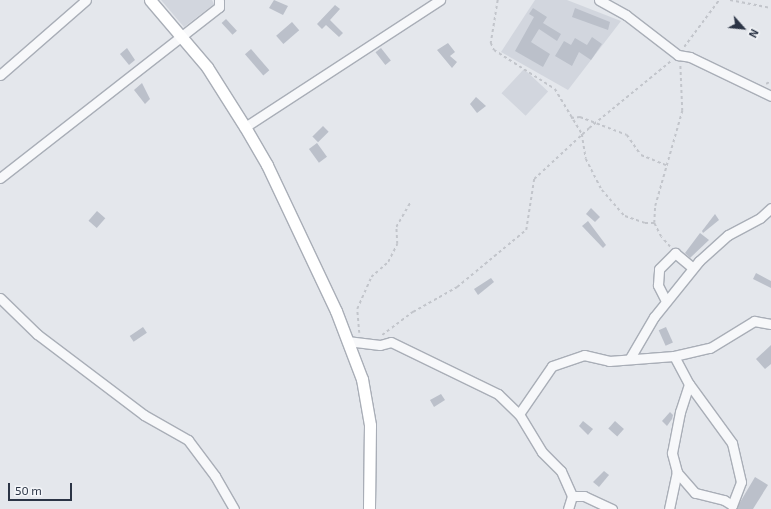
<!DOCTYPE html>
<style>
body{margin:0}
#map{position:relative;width:771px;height:509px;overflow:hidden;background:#e4e7ec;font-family:"Exo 2",sans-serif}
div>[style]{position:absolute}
.built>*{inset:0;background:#d2d6de;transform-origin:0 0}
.building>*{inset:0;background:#bbc0ca;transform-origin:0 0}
.path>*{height:1.5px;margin-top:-0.75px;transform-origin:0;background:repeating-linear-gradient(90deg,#c2c5cb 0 3px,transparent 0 6px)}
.roads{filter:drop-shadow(1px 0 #a9aeb7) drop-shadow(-1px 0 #a9aeb7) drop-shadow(0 1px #a9aeb7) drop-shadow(0 -1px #a9aeb7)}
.minor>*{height:9px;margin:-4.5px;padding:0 4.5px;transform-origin:4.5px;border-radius:4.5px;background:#f7f8fa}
.major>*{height:11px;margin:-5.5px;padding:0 5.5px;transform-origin:5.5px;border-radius:5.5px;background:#fff}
span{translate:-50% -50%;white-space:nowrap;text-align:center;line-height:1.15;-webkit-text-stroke:3px #f4f6f9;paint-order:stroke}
.north{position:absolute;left:723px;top:8px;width:40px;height:40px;-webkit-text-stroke:3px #f4f6f9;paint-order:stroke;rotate:117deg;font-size:11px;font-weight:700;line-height:16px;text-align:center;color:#2b3445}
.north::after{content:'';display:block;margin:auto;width:14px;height:18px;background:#2b3445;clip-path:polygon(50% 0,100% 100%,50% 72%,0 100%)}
.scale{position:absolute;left:8px;top:483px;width:64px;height:18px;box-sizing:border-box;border:2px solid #2b3445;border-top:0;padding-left:5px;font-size:12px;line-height:14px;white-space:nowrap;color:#2b3445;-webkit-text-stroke:3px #f4f6f9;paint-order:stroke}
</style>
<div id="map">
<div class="built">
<i style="clip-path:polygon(161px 0,212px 0,214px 4px,184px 27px)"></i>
<i style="clip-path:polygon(535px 0,567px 0,621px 21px,568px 90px,501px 52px)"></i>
<i style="left:524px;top:69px;width:33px;height:33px;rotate:43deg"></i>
</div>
<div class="building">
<i style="clip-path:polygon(274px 0,288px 6px,283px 15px,269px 8px)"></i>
<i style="clip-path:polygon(335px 5px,340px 9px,330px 20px,343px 33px,339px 37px,326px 25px,322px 29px,317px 24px)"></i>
<i style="clip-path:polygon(533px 8px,547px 17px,543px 23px,561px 34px,557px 41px,539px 29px,531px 42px,550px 54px,543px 67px,515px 51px,534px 17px,529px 14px)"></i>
<i style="clip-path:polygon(575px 8px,610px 22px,608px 30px,572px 17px)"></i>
<i style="left:226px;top:19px;width:16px;height:6px;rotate:47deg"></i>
<i style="left:292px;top:22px;width:11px;height:21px;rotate:49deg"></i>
<i style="clip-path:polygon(592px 37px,602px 44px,591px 60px,579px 52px,572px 66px,555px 56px,564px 41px,571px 45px,575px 38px,587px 45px)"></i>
<i style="clip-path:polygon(448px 43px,455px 52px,450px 56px,457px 62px,452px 68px,437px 50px)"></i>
<i style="clip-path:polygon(127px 48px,135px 60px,129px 65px,120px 54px)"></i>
<i style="left:381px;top:48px;width:16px;height:7px;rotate:52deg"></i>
<i style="left:251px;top:49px;width:28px;height:8px;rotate:49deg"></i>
<i style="clip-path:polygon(142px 83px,150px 99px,145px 104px,134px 90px)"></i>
<i style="clip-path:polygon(476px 97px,486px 106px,477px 113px,470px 104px)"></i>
<i style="left:323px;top:126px;width:8px;height:15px;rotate:45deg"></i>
<i style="left:317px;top:143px;width:17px;height:10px;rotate:54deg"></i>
<i style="clip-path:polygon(591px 208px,600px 217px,595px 222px,586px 214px)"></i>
<i style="left:97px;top:211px;width:11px;height:13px;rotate:41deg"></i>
<i style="clip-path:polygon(715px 214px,719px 220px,703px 233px,702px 231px)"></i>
<i style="clip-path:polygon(588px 221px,606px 245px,603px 248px,582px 226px)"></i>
<i style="clip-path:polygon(700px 233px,709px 240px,690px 258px,685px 253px)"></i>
<i style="clip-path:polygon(756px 273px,771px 281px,771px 288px,753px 279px)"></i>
<i style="clip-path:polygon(491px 278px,494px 282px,478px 295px,474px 289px)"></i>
<i style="left:143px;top:327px;width:7px;height:16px;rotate:56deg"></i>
<i style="left:666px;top:327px;width:17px;height:8px;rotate:66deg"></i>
<i style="clip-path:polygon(771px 345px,771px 364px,765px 369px,756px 359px)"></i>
<i style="clip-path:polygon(441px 394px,445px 400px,434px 407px,430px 400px)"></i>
<i style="clip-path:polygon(670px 412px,673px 415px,672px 419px,667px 426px,662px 421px)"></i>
<i style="clip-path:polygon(583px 421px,593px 429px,588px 435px,579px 426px)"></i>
<i style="left:615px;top:421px;width:12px;height:10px;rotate:42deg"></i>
<i style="clip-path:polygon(604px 471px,609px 475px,599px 487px,593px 482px)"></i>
<i style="clip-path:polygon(755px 477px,768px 485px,753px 509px,736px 509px)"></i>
</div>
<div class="path">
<i style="left:498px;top:0;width:44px;rotate:99.2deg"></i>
<i style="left:491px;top:43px;width:8px;rotate:67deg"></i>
<i style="left:494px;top:50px;width:72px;rotate:32.6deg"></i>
<i style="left:555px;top:89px;width:52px;rotate:59deg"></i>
<i style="left:582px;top:134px;width:25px;rotate:81deg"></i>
<i style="left:586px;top:159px;width:35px;rotate:63deg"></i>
<i style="left:602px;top:190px;width:35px;rotate:49deg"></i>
<i style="left:625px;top:216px;width:21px;rotate:19deg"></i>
<i style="left:645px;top:223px;width:9px"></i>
<i style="left:730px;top:0;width:42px;rotate:11deg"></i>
<i style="left:684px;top:47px;width:59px;rotate:-53.3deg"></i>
<i style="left:766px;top:84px;width:6px;rotate:-31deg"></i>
<i style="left:571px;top:118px;width:9px;rotate:-6deg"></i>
<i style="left:580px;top:117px;width:50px;rotate:21deg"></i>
<i style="left:627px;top:135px;width:24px;rotate:55deg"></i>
<i style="left:641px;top:155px;width:27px;rotate:22deg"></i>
<i style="left:670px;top:247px;width:13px;rotate:-132deg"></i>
<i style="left:661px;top:237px;width:16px;rotate:-117deg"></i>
<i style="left:654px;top:223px;width:17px;rotate:-87deg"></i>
<i style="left:655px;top:206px;width:99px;rotate:-74.1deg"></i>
<i style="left:682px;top:111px;width:47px;rotate:-92.4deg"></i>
<i style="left:359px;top:333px;width:24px;rotate:-95deg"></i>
<i style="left:357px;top:309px;width:35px;rotate:-66deg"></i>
<i style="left:371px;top:277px;width:23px;rotate:-41deg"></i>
<i style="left:388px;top:262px;width:20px;rotate:-63deg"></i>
<i style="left:397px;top:244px;width:17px;rotate:-93deg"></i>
<i style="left:396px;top:227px;width:28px;rotate:-60deg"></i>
<i style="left:382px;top:335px;width:39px;rotate:-37deg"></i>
<i style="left:413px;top:312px;width:51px;rotate:-29.6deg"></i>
<i style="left:457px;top:287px;width:89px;rotate:-39.6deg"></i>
<i style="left:526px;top:230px;width:52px;rotate:-81.1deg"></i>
<i style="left:534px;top:179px;width:75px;rotate:-42.8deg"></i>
<i style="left:589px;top:128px;width:107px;rotate:-39.3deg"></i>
</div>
<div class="roads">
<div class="minor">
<i style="left:599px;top:0;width:31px;rotate:29deg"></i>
<i style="left:626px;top:15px;width:66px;rotate:37.6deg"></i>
<i style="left:678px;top:55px;width:12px;rotate:9deg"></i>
<i style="left:690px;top:57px;width:90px;rotate:25.7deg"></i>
<i style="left:0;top:75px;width:114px;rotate:-41.1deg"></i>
<i style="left:245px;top:127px;width:233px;rotate:-33.1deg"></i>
<i style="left:0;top:178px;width:278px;rotate:-38deg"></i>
<i style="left:219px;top:7px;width:7px;rotate:-90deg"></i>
<i style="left:0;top:298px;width:52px;rotate:44.2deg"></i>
<i style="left:37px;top:334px;width:134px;rotate:37.1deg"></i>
<i style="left:144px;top:415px;width:51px;rotate:29.6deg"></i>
<i style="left:188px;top:440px;width:45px;rotate:53.1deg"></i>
<i style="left:215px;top:476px;width:38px;rotate:60deg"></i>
<i style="left:666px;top:301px;width:18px;rotate:-117deg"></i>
<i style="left:658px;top:285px;width:16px;rotate:-86deg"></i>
<i style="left:659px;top:269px;width:23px;rotate:-45deg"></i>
<i style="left:675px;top:253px;width:23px;rotate:40deg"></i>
<i style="left:347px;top:341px;width:33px;rotate:7deg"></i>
<i style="left:380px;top:345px;width:11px;rotate:-15deg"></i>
<i style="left:391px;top:342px;width:119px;rotate:25.9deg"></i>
<i style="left:498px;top:394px;width:29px;rotate:44deg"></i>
<i style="left:519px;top:414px;width:44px;rotate:58.8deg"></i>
<i style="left:542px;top:452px;width:27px;rotate:45deg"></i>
<i style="left:561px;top:471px;width:27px;rotate:66deg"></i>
<i style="left:572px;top:496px;width:14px;rotate:107deg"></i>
<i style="left:674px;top:356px;width:32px;rotate:62deg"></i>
<i style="left:689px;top:384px;width:73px;rotate:53.9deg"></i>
<i style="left:732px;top:443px;width:40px;rotate:77deg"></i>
<i style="left:741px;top:482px;width:25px;rotate:111deg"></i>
<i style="left:732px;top:505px;width:9px;rotate:-148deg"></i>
<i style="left:724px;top:500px;width:30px;rotate:-166deg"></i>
<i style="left:695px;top:493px;width:28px;rotate:-131deg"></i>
<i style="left:677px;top:472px;width:20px;rotate:-105deg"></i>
<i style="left:672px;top:453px;width:42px;rotate:-79deg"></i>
<i style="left:680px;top:412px;width:29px;rotate:-72deg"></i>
<i style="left:630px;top:358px;width:48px;rotate:-59.7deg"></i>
<i style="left:654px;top:317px;width:72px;rotate:-51.2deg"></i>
<i style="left:699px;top:261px;width:39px;rotate:-42deg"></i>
<i style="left:728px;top:235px;width:36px;rotate:-28deg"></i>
<i style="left:760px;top:218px;width:15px;rotate:-42deg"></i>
<i style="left:519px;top:414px;width:58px;rotate:-55.5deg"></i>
<i style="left:552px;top:366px;width:34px;rotate:-19deg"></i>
<i style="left:584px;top:355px;width:26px;rotate:13deg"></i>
<i style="left:609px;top:361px;width:65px;rotate:-4.4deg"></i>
<i style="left:674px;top:356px;width:37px;rotate:-13deg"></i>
<i style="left:710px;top:348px;width:52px;rotate:-31.5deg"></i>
<i style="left:754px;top:321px;width:17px;rotate:10deg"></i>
<i style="left:572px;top:496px;width:12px"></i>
<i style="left:584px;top:496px;width:31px;rotate:25deg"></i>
<i style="left:669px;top:509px;width:38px;rotate:-78deg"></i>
</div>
<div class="major">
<i style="left:150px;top:0;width:88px;rotate:49.6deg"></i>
<i style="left:207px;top:67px;width:71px;rotate:57.7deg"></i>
<i style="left:245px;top:127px;width:44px;rotate:59.9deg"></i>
<i style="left:267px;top:165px;width:161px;rotate:64.7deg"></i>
<i style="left:336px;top:311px;width:73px;rotate:69.1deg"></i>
<i style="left:362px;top:379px;width:47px;rotate:80.1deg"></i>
<i style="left:370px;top:425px;width:84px;rotate:90.7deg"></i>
</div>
</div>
<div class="north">N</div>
<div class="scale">50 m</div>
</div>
